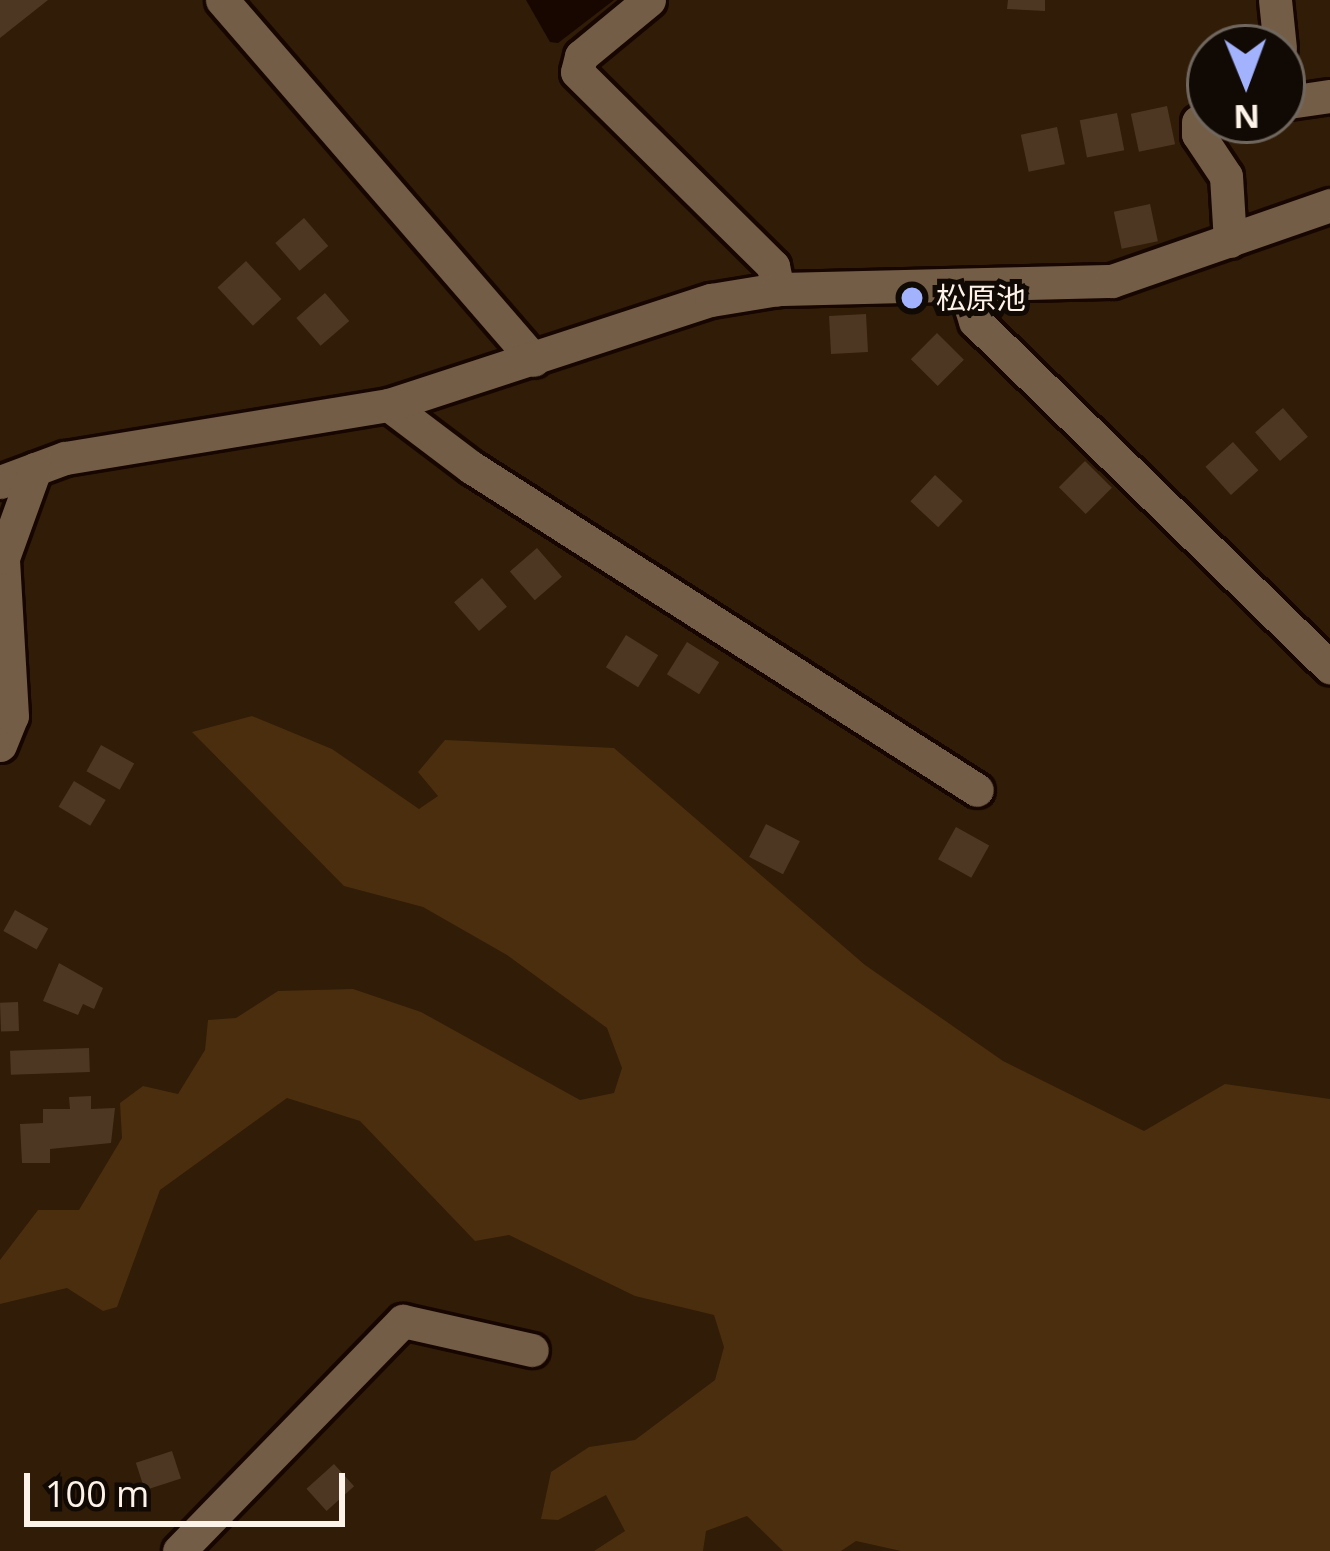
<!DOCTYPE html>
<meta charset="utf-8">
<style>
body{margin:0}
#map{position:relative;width:1330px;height:1551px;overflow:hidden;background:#301c07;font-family:"Open Sans","Noto Sans JP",sans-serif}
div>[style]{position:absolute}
.green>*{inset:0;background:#4b2e0d}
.water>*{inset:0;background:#180600}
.building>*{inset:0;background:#4d3722;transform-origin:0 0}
.roads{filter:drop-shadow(3px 0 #170600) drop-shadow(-3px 0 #170600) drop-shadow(0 3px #170600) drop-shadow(0 -3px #170600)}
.minor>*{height:33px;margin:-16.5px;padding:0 16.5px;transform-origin:16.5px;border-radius:16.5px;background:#745d46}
.dots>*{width:33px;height:33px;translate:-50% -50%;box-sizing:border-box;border:6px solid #110903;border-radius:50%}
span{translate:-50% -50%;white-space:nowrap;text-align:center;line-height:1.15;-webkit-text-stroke:10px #110903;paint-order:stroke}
.poi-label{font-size:30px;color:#fef3e9}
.left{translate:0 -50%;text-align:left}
.north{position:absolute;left:1186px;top:24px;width:120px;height:120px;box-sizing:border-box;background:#110903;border:3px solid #70675f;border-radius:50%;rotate:179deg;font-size:33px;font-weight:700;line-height:48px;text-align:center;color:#fef3e9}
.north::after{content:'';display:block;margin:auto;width:42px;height:54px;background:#a3b2fd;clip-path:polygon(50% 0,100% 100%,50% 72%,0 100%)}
.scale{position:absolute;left:24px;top:1473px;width:321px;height:54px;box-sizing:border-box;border:6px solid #fef3e9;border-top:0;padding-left:15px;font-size:36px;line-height:42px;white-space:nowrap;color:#fef3e9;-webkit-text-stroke:9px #110903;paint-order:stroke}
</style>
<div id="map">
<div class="green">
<i style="clip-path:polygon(252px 716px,332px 749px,419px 809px,438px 796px,418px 772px,445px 740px,614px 748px,865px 965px,1003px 1061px,1144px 1131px,1225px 1084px,1330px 1099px,1330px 1551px,901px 1551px,856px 1541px,841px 1551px,783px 1551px,747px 1516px,706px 1531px,703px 1551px,594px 1551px,625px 1531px,606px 1495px,558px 1520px,541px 1519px,551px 1472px,589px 1447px,635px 1440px,715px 1380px,724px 1347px,714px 1315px,635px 1296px,509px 1235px,475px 1241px,360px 1121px,287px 1098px,160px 1190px,117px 1307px,103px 1311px,67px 1288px,0 1304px,0 1260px,38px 1210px,79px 1210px,122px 1138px,120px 1103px,143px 1086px,178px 1094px,205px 1050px,208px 1020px,236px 1018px,278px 991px,353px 989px,421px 1012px,580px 1100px,614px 1093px,622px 1068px,607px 1028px,507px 955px,423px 907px,344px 886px,192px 732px)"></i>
</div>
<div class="water">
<i style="clip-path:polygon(526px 0,614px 0,558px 43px,550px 42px)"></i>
</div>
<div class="building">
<i style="clip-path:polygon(0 0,48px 0,0 38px)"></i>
<i style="clip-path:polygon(1008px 0,1045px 0,1045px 11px,1007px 9px)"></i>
<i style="left:1167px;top:106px;width:39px;height:37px;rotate:78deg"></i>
<i style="left:1117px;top:113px;width:38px;height:38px;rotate:79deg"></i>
<i style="left:1057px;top:127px;width:38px;height:37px;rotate:78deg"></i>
<i style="left:1150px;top:204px;width:38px;height:37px;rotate:78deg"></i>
<i style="left:304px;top:218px;width:37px;height:38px;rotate:49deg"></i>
<i style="left:246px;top:261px;width:52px;height:39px;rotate:47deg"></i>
<i style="left:325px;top:293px;width:37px;height:38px;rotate:49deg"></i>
<i style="left:866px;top:314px;width:38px;height:37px;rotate:87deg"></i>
<i style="left:937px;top:333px;width:38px;height:37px;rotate:45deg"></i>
<i style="left:1283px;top:408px;width:38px;height:37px;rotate:49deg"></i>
<i style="left:1233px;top:442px;width:38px;height:37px;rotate:48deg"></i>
<i style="left:1085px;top:461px;width:38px;height:37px;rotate:45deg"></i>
<i style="left:935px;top:475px;width:38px;height:36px;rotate:43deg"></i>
<i style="left:537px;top:548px;width:38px;height:36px;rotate:49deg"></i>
<i style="left:482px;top:578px;width:38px;height:37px;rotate:49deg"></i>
<i style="left:626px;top:635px;width:38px;height:38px;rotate:32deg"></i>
<i style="left:687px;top:642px;width:38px;height:38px;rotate:32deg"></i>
<i style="left:101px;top:745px;width:38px;height:30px;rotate:29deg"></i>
<i style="left:74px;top:781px;width:37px;height:30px;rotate:31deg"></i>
<i style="left:766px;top:824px;width:38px;height:37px;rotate:27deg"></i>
<i style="left:956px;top:827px;width:38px;height:37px;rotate:29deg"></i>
<i style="left:15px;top:910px;width:38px;height:24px;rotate:29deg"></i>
<i style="clip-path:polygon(59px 963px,103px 988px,94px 1009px,83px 1004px,78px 1015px,43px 1001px)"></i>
<i style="left:18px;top:1002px;width:29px;height:18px;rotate:88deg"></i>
<i style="left:89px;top:1048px;width:24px;height:79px;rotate:88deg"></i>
<i style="clip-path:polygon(91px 1096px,91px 1109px,115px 1108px,111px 1143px,50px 1149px,50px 1163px,22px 1163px,20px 1124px,43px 1123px,43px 1109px,70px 1109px,69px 1097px)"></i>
<i style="left:172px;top:1451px;width:29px;height:38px;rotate:72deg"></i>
<i style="left:334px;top:1464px;width:30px;height:37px;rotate:48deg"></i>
</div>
<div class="roads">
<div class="minor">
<i style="left:222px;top:0;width:476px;rotate:49.1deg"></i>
<i style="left:649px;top:0;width:88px;rotate:140.5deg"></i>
<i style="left:581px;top:56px;width:16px;rotate:104deg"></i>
<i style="left:577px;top:72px;width:276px;rotate:44.7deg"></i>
<i style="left:773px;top:266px;width:24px;rotate:78deg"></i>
<i style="left:1275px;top:0;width:48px;rotate:84.1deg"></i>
<i style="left:1282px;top:103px;width:49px;rotate:-8.3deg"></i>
<i style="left:1210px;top:119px;width:12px;rotate:166deg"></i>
<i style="left:1198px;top:122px;width:12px;rotate:90deg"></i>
<i style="left:1198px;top:134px;width:50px;rotate:56.3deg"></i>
<i style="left:1226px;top:176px;width:65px;rotate:86.5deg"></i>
<i style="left:964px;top:287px;width:36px;rotate:72deg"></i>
<i style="left:975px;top:321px;width:496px;rotate:44.3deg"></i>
<i style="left:389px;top:405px;width:103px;rotate:37.1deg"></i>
<i style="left:471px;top:467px;width:600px;rotate:32.55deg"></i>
<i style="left:0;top:482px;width:69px;rotate:-20.3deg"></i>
<i style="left:65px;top:458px;width:328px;rotate:-9.3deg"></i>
<i style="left:389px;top:405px;width:339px;rotate:-18.1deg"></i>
<i style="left:711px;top:300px;width:68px;rotate:-9.3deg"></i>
<i style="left:778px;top:289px;width:334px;rotate:-1.4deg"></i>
<i style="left:1112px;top:281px;width:231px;rotate:-19.2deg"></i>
<i style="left:0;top:745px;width:31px;rotate:-68deg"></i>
<i style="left:12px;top:716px;width:158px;rotate:-93.3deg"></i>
<i style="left:3px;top:558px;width:95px;rotate:-70.2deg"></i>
<i style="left:179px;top:1551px;width:321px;rotate:-45.8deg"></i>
<i style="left:403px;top:1321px;width:132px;rotate:12.7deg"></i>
</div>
</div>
<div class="dots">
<i style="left:912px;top:298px;background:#a3b2fd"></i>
</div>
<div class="poi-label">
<span class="left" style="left:936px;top:298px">松原池</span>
</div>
<div class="north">N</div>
<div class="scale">100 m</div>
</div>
